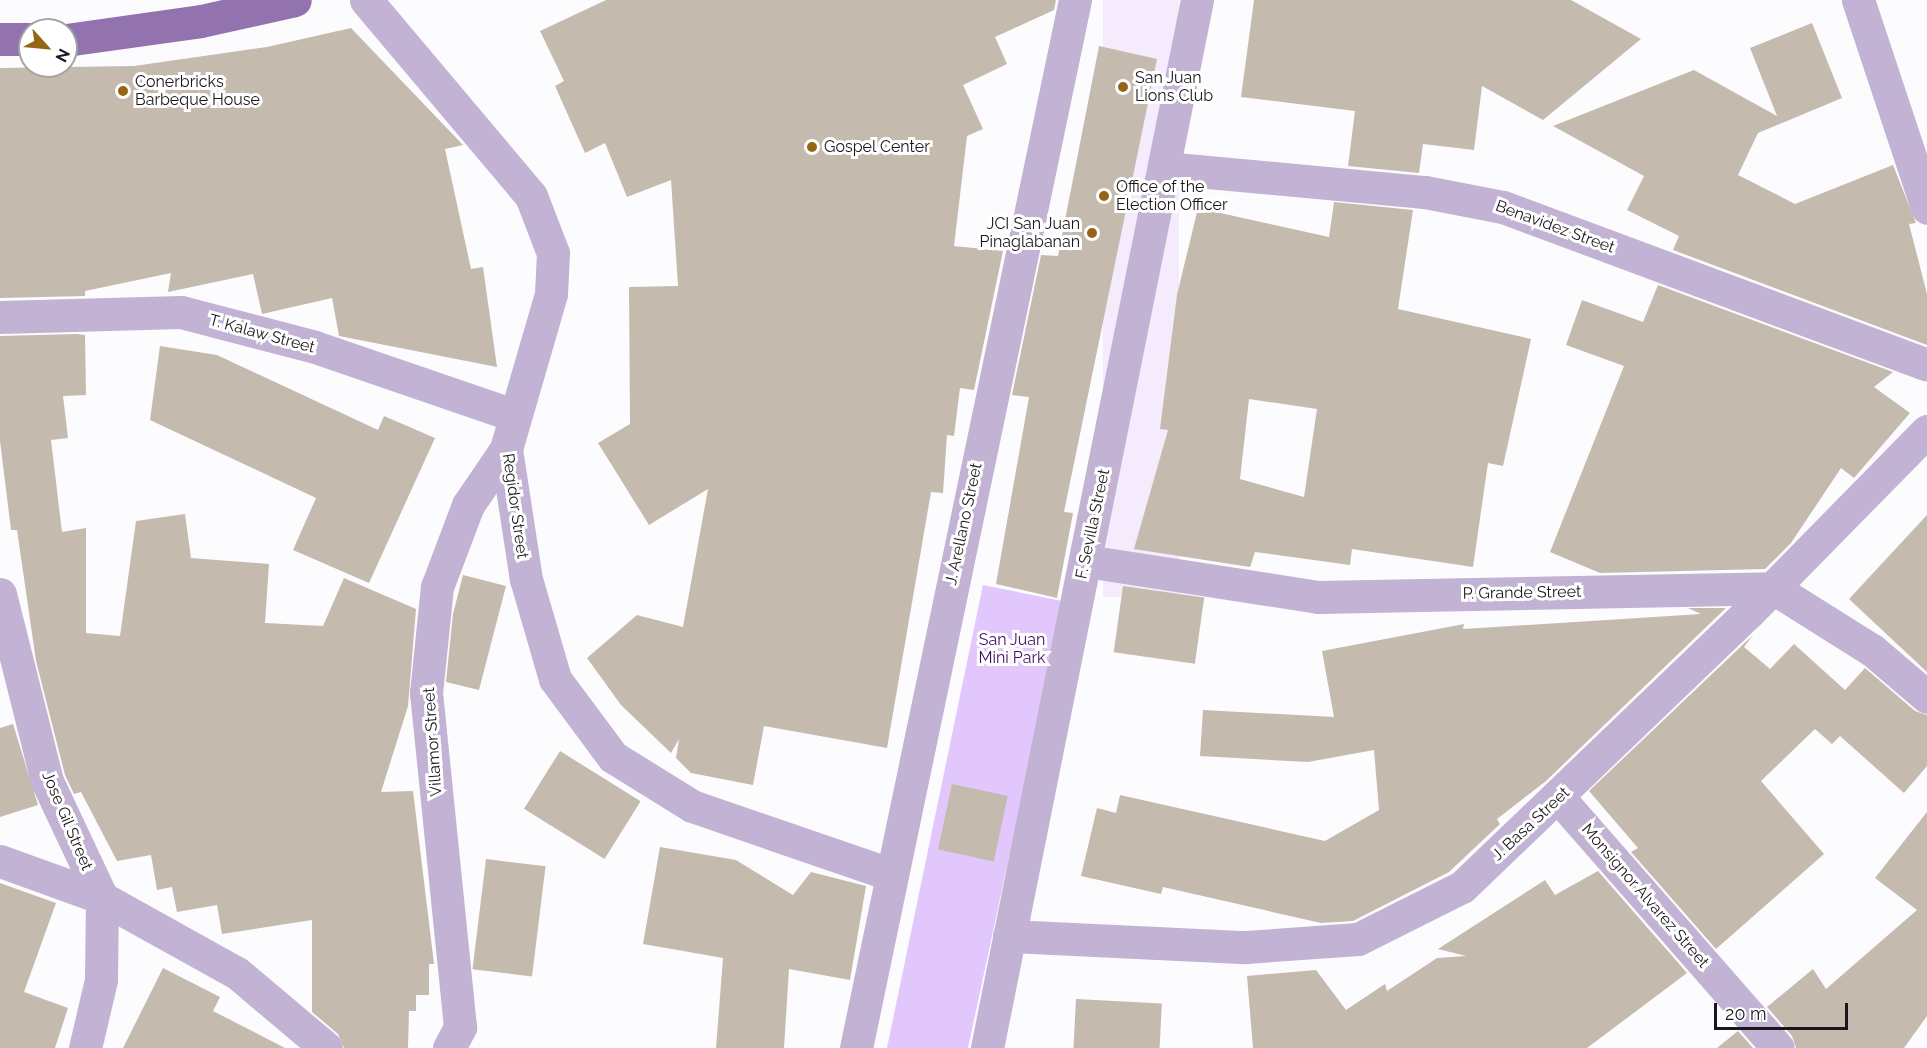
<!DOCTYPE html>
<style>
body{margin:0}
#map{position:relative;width:1927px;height:1048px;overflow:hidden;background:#fcfbfe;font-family:Raleway,sans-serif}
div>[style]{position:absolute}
.built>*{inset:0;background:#f4ecfd;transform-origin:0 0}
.green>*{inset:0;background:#e2c7fc}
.building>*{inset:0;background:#c4bbae;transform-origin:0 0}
.minor>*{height:33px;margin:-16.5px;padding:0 16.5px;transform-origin:16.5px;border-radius:16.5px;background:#c2b2d3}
.major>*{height:33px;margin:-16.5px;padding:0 16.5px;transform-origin:16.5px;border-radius:16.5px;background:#9273ae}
.dots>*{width:16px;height:16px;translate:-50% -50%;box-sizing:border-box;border:3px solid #fff;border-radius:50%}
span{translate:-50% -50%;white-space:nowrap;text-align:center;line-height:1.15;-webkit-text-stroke:6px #fff;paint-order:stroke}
.poi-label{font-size:16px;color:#1a171c}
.left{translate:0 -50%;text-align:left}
.right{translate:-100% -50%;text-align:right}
.street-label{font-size:16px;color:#1a171c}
.park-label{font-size:16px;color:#440f65}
.north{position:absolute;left:18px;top:18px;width:60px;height:60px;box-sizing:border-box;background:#fff;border:2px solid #a3a2a4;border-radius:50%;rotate:117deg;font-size:16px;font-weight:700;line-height:24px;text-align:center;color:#1a171c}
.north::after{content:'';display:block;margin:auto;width:21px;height:27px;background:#956515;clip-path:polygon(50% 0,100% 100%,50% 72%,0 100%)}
.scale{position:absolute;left:1714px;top:1003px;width:134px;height:27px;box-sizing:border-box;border:3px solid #1a171c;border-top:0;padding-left:8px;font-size:18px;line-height:21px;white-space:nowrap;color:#1a171c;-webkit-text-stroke:4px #fff;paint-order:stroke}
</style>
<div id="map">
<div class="built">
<i style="left:1103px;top:0;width:76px;height:597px"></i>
</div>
<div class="green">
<i style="clip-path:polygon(983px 585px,1062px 601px,1052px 656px,968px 1048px,887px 1048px)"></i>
</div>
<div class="building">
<i style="clip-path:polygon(606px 0,1056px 0,1054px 10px,995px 37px,1007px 64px,963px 85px,983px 129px,967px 136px,954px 246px,1003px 251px,974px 390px,960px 388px,954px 436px,947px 435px,943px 493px,931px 492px,887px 748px,764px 726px,753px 785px,691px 773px,676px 758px,679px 739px,671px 753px,621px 705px,587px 658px,637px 615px,683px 627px,708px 489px,649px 525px,598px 443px,630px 424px,629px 287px,678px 286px,671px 180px,627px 197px,605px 143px,585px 153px,555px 86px,564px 81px,540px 31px)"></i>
<i style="clip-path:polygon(1254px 0,1571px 0,1641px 39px,1543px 120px,1482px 86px,1474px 150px,1423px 144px,1419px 173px,1348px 166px,1355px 111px,1241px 97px)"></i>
<i style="clip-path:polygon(1812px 23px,1842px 98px,1758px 133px,1738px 175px,1795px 204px,1893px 165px,1916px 223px,1909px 224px,1927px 294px,1927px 345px,1673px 250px,1679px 236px,1627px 210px,1644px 176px,1553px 126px,1694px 70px,1777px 116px,1750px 48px)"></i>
<i style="clip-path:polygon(351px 28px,463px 145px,445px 149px,471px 269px,483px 267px,497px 367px,339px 336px,332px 298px,262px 314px,253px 274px,168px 292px,171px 273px,85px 291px,85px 296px,0 298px,0 68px,134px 66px,267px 47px)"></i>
<i style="clip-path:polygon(1099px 46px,1157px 59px,1064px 512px,1073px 513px,1057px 598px,996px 584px,1029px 397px,1012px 395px,1041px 255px,1058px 256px)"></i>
<i style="clip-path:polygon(evenodd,1334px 202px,1413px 210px,1398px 309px,1531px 339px,1503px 466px,1488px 463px,1473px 567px,1352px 549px,1350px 565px,1255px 552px,1250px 567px,1134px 549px,1168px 430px,1160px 429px,1177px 295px,1198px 208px,1329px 237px,1334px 202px,1249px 399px,1317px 409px,1304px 497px,1240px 479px,1249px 399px)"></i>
<i style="clip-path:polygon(1658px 285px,1893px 372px,1874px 387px,1910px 413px,1854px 478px,1841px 468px,1791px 543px,1765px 569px,1600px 573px,1550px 552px,1624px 366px,1566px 345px,1582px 300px,1643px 322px)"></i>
<i style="clip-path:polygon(77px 334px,85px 335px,86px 395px,63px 396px,68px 438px,51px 440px,62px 532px,86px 528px,86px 633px,120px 636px,136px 521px,185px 514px,191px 558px,269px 564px,265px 623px,323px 626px,344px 578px,416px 609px,408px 706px,381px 792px,413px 791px,434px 964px,429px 964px,429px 995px,416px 995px,416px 1011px,409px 1011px,408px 1048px,344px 1048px,338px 1034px,312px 1012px,312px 920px,222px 934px,217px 905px,177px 912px,172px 887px,157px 890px,151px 855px,117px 861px,81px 792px,74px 794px,65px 775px,36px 661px,17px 530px,11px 530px,0 441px,0 336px)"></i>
<i style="clip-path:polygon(160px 346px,217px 355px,378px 430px,384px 416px,435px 438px,369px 583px,293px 550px,316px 498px,150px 420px)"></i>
<i style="clip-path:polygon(1927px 515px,1927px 672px,1849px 599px)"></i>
<i style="clip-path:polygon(463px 575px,506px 586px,479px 690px,446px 682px,453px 614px)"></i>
<i style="left:1123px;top:586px;width:82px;height:67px;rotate:8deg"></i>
<i style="clip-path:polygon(1688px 608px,1726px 608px,1546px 781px,1497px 819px,1500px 824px,1449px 872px,1353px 921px,1321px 923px,1163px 887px,1161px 894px,1081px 876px,1097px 808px,1116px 813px,1120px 795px,1325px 841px,1379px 810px,1374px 750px,1308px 762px,1200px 756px,1203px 710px,1334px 717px,1322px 651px,1464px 624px,1463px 629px,1701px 614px)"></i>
<i style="clip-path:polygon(1753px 635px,1744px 647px,1770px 669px,1794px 644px,1845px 690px,1865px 668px,1915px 711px,1927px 715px,1927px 766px,1904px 793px,1840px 736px,1832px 744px,1815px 729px,1761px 781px,1824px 854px,1716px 949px,1631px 852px,1638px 848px,1589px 791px)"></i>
<i style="clip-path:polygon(13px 724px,38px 805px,0 817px,0 728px)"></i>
<i style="left:560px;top:751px;width:95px;height:68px;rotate:32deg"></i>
<i style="left:952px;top:784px;width:57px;height:67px;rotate:12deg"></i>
<i style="clip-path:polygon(1927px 812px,1927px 1016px,1904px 1048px,1796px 1048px,1792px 1036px,1767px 1007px,1813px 969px,1826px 989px,1917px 910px,1875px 878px)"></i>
<i style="clip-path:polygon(660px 847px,736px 860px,793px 895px,811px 872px,866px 886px,850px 980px,789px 969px,784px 1048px,716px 1048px,723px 958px,643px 944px)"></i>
<i style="left:486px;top:859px;width:60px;height:111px;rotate:7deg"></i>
<i style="clip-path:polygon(1598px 871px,1687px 973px,1587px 1048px,1253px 1048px,1247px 976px,1316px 970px,1346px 1010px,1385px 984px,1387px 991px,1437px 958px,1466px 956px,1438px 949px,1545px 880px,1555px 895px)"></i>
<i style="clip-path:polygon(0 883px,56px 903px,24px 992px,68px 1008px,55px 1048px,0 1048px)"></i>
<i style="clip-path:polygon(163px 968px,220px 997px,213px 1011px,285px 1048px,123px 1048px)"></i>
<i style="left:1076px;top:999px;width:86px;height:49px;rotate:3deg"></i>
<i style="clip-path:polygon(1738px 1031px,1753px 1048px,1717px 1048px)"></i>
</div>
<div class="minor">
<i style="left:366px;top:0;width:256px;rotate:49.9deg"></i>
<i style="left:531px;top:196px;width:61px;rotate:68.9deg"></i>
<i style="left:553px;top:253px;width:41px;rotate:92.8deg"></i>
<i style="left:551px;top:294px;width:161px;rotate:106.2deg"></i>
<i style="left:506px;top:449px;width:132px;rotate:81.3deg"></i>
<i style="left:526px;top:579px;width:104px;rotate:73.8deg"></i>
<i style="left:555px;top:679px;width:97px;rotate:53.4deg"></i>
<i style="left:613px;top:757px;width:93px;rotate:31.8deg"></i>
<i style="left:692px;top:806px;width:208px;rotate:19deg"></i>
<i style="left:1858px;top:0;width:219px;rotate:71.6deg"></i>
<i style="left:1165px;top:168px;width:261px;rotate:5.3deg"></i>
<i style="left:1425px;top:192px;width:79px;rotate:10.9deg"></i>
<i style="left:1503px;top:207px;width:452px;rotate:20.4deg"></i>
<i style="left:0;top:317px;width:181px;rotate:-1.6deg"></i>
<i style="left:181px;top:312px;width:138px;rotate:14.6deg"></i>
<i style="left:315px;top:347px;width:210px;rotate:18.9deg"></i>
<i style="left:1086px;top:561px;width:235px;rotate:8.8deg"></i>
<i style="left:1318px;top:597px;width:455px;rotate:-1.1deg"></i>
<i style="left:1773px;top:588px;width:117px;rotate:32.1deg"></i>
<i style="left:1872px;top:650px;width:72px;rotate:40.5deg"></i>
<i style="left:0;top:594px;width:193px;rotate:75.9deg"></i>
<i style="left:47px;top:781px;width:129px;rotate:64.8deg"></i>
<i style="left:102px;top:898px;width:82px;rotate:90.7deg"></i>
<i style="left:101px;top:980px;width:70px;rotate:103.2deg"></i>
<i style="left:1559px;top:798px;width:332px;rotate:48.8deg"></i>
<i style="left:0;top:861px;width:109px;rotate:19.9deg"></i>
<i style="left:102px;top:898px;width:154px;rotate:29.1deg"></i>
<i style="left:237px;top:973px;width:116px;rotate:40.1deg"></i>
<i style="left:1009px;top:936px;width:237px;rotate:2.7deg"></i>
<i style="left:1246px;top:947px;width:112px;rotate:-4.1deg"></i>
<i style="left:1358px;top:939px;width:116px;rotate:-26.6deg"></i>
<i style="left:1462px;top:887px;width:396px;rotate:-43.8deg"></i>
<i style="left:1748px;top:613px;width:255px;rotate:-45.5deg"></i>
<i style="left:449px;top:1048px;width:24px;rotate:-62deg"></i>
<i style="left:460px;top:1027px;width:336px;rotate:-95.8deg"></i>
<i style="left:426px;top:693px;width:107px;rotate:-84.1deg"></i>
<i style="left:437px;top:587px;width:88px;rotate:-69.3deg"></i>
<i style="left:468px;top:505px;width:68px;rotate:-55.8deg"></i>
<i style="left:856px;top:1048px;width:1071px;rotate:-78.2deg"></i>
<i style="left:987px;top:1048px;width:1069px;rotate:-78.67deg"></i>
</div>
<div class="major">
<i style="left:0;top:39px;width:30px"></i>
<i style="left:66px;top:40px;width:136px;rotate:-8deg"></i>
<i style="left:201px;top:21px;width:96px;rotate:-12.6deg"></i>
</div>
<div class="dots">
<i style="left:1123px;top:87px;background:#956515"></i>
<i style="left:123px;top:91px;background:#956515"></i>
<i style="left:812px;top:147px;background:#956515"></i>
<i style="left:1104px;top:196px;background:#956515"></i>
<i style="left:1092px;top:233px;background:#956515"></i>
</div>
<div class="poi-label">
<span class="left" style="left:1135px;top:87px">San Juan<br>Lions Club</span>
<span class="left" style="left:135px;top:91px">Conerbricks<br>Barbeque House</span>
<span class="left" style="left:824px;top:147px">Gospel Center</span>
<span class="left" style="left:1116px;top:196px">Office of the<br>Election Officer</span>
<span class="right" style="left:1080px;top:233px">JCI San Juan<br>Pinaglabanan</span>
</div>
<div class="street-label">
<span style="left:1555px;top:227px;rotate:20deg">Benavidez Street</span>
<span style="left:262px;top:334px;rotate:15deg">T. Kalaw Street</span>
<span style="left:515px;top:506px;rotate:82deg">Regidor Street</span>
<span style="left:964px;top:524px;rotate:-78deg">J. Arellano Street</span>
<span style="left:1093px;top:524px;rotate:-78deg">F. Sevilla Street</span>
<span style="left:1522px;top:593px;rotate:-1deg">P. Grande Street</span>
<span style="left:433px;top:742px;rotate:-94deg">Villamor Street</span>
<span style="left:67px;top:821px;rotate:67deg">Jose Gil Street</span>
<span style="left:1531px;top:824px;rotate:-43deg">J. Basa Street</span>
<span style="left:1645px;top:896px;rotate:49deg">Monsignor Alvarez Street</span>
</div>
<div class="park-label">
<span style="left:1012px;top:649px">San Juan<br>Mini Park</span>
</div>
<div class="north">N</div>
<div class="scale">20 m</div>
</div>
